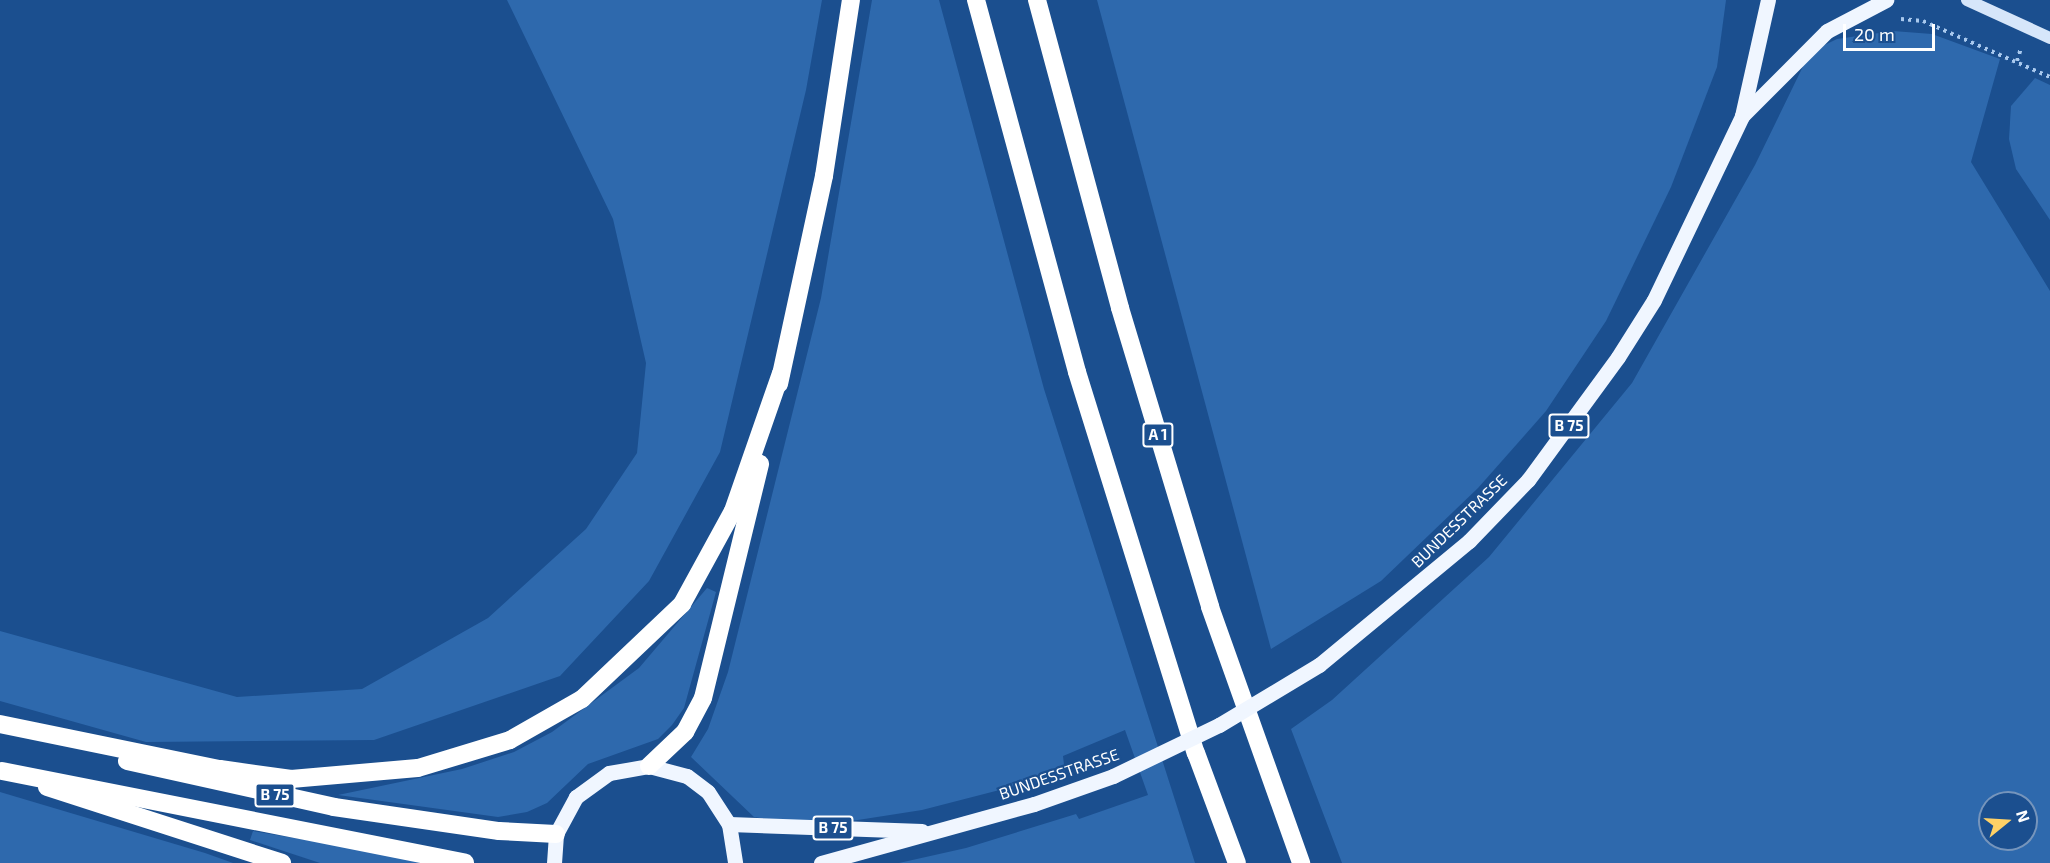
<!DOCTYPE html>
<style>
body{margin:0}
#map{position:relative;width:2050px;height:863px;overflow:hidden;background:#1b4f8f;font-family:"Exo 2",sans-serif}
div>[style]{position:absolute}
.green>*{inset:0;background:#2e69ad}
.path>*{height:4px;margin-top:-2px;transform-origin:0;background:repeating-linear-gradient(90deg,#a9c9ee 0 3px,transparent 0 7.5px)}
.secondary>*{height:12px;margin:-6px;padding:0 6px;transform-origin:6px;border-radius:6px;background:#d6e6fa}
.primary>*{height:15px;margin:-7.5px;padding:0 7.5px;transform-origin:7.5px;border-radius:7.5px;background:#f0f6ff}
.highway>*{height:18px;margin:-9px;padding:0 9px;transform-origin:9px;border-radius:9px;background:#fff}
.primary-bridge>*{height:15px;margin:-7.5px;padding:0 7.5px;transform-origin:7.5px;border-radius:7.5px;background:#f0f6ff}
span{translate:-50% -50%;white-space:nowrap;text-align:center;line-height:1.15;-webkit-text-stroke:4.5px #1b4f8f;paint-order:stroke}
.shield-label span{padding:2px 4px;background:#1b4f8f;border:2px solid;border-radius:4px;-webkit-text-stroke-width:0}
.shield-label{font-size:15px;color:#fff;font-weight:700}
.street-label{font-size:16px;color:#fff}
.north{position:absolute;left:1978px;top:791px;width:60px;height:60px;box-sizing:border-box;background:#1b4f8f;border:2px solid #7695bc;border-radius:50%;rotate:72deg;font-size:16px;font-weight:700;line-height:24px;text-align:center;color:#fff}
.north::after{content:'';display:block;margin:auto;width:21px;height:27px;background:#ffd166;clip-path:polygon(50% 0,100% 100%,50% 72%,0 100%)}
.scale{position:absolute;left:1843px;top:24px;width:92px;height:27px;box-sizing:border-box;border:3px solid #fff;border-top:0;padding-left:8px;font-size:18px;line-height:21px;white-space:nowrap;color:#fff;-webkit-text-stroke:4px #1b4f8f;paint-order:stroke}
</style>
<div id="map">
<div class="green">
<i style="clip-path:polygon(507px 0,822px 0,806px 90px,720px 452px,649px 581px,560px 676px,374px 740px,146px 742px,0 701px,0 631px,237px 697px,362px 689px,488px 618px,586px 529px,637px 453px,646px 363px,613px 219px)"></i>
<i style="clip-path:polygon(872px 0,939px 0,1044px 389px,1195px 863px,899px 863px,966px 848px,1076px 814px,1079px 819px,1148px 795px,1125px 730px,1063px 756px,1065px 773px,922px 810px,813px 827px,754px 817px,691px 757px,708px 729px,728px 672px,821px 298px)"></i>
<i style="clip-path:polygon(1097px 0,1726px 0,1717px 67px,1671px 187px,1606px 321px,1546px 411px,1478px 488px,1381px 581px,1271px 649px)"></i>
<i style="clip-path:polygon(evenodd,1893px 31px,1932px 34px,2000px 59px,1971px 162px,2050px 291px,2050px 863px,1342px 863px,1291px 729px,1332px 700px,1489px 557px,1632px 383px,1755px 165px,1810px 52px,1837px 39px,1893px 31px,1990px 803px,2026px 803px,2026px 839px,1990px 839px,1990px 803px)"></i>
<i style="clip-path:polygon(2035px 78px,2050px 85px,2050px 220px,2016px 169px,2009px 139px,2011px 106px)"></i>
<i style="clip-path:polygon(707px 588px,716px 592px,684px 708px,672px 725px,658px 739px,588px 764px,547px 803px,527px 812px,498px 817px,338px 795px,462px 769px,514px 752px,552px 732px,639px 668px)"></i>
<i style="clip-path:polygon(0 792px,205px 853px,233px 863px,0 863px)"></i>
<i style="clip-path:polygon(253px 831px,444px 863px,320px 863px,250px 840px)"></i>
</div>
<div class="path">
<i style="left:1901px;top:19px;width:22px;rotate:5deg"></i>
<i style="left:1923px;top:21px;width:139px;rotate:23.8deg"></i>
<i style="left:2017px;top:61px;width:14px;rotate:-73deg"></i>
</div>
<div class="secondary">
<i style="left:1967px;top:0;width:91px;rotate:24.6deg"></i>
</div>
<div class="primary">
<i style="left:1742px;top:116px;width:120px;rotate:-45deg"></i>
<i style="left:1827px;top:31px;width:67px;rotate:-27.7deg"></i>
<i style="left:1319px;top:665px;width:195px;rotate:-39.6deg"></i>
<i style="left:1469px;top:541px;width:85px;rotate:-46deg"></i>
<i style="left:1528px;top:480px;width:152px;rotate:-53.8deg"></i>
<i style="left:1618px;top:357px;width:67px;rotate:-57.7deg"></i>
<i style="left:1654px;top:300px;width:204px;rotate:-64.4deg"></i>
<i style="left:1742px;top:116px;width:119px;rotate:-77.4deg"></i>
<i style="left:729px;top:824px;width:193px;rotate:2.1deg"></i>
<i style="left:554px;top:863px;width:29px;rotate:-86deg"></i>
<i style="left:556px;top:834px;width:42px;rotate:-61.6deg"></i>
<i style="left:576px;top:797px;width:41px;rotate:-36deg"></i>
<i style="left:609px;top:773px;width:41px;rotate:-9.9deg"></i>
<i style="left:649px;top:766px;width:39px;rotate:15deg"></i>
<i style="left:687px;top:776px;width:26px;rotate:37deg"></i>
<i style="left:708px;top:792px;width:38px;rotate:57deg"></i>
<i style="left:729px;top:824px;width:39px;rotate:81deg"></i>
<i style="left:821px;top:863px;width:221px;rotate:-15.5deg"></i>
<i style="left:1034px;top:804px;width:84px;rotate:-19.5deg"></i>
</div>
<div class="highway">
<i style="left:976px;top:0;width:385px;rotate:74.8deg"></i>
<i style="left:1077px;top:372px;width:399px;rotate:72.7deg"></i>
<i style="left:1196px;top:753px;width:117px;rotate:69.6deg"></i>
<i style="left:1037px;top:0;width:319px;rotate:74.9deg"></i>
<i style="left:1120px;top:308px;width:312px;rotate:73.2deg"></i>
<i style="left:1210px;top:607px;width:272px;rotate:70.4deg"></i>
<i style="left:779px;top:384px;width:213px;rotate:-77.8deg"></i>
<i style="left:824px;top:176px;width:178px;rotate:-81.3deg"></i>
<i style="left:0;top:724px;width:225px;rotate:11.6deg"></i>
<i style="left:220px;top:769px;width:72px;rotate:8deg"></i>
<i style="left:291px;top:779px;width:127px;rotate:-5deg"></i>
<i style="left:418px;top:768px;width:96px;rotate:-16.9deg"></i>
<i style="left:510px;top:740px;width:83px;rotate:-29.7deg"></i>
<i style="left:582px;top:699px;width:138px;rotate:-43.5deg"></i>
<i style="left:682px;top:604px;width:106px;rotate:-61.3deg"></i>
<i style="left:733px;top:511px;width:146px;rotate:-70.8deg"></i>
<i style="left:127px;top:761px;width:212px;rotate:12.5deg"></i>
<i style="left:334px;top:807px;width:167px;rotate:8.3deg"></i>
<i style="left:499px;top:831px;width:57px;rotate:3deg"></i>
<i style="left:649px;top:766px;width:50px;rotate:-43.4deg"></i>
<i style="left:685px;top:732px;width:38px;rotate:-62deg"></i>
<i style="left:703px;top:698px;width:241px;rotate:-76.3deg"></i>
<i style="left:2px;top:771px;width:472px;rotate:11.2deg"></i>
<i style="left:47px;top:787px;width:247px;rotate:17.9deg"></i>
</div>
<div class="primary-bridge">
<i style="left:1113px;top:776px;width:118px;rotate:-25.7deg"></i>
<i style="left:1219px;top:725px;width:117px;rotate:-31deg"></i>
</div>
<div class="shield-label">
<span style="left:1569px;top:426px">B 75</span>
<span style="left:1158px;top:435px">A 1</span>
<span style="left:275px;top:795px">B 75</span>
<span style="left:833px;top:828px">B 75</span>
</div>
<div class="street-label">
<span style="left:1459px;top:521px;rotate:-44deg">BUNDESSTRASSE</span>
<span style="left:1059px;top:774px;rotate:-19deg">BUNDESSTRASSE</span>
</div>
<div class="north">N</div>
<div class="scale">20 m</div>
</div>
